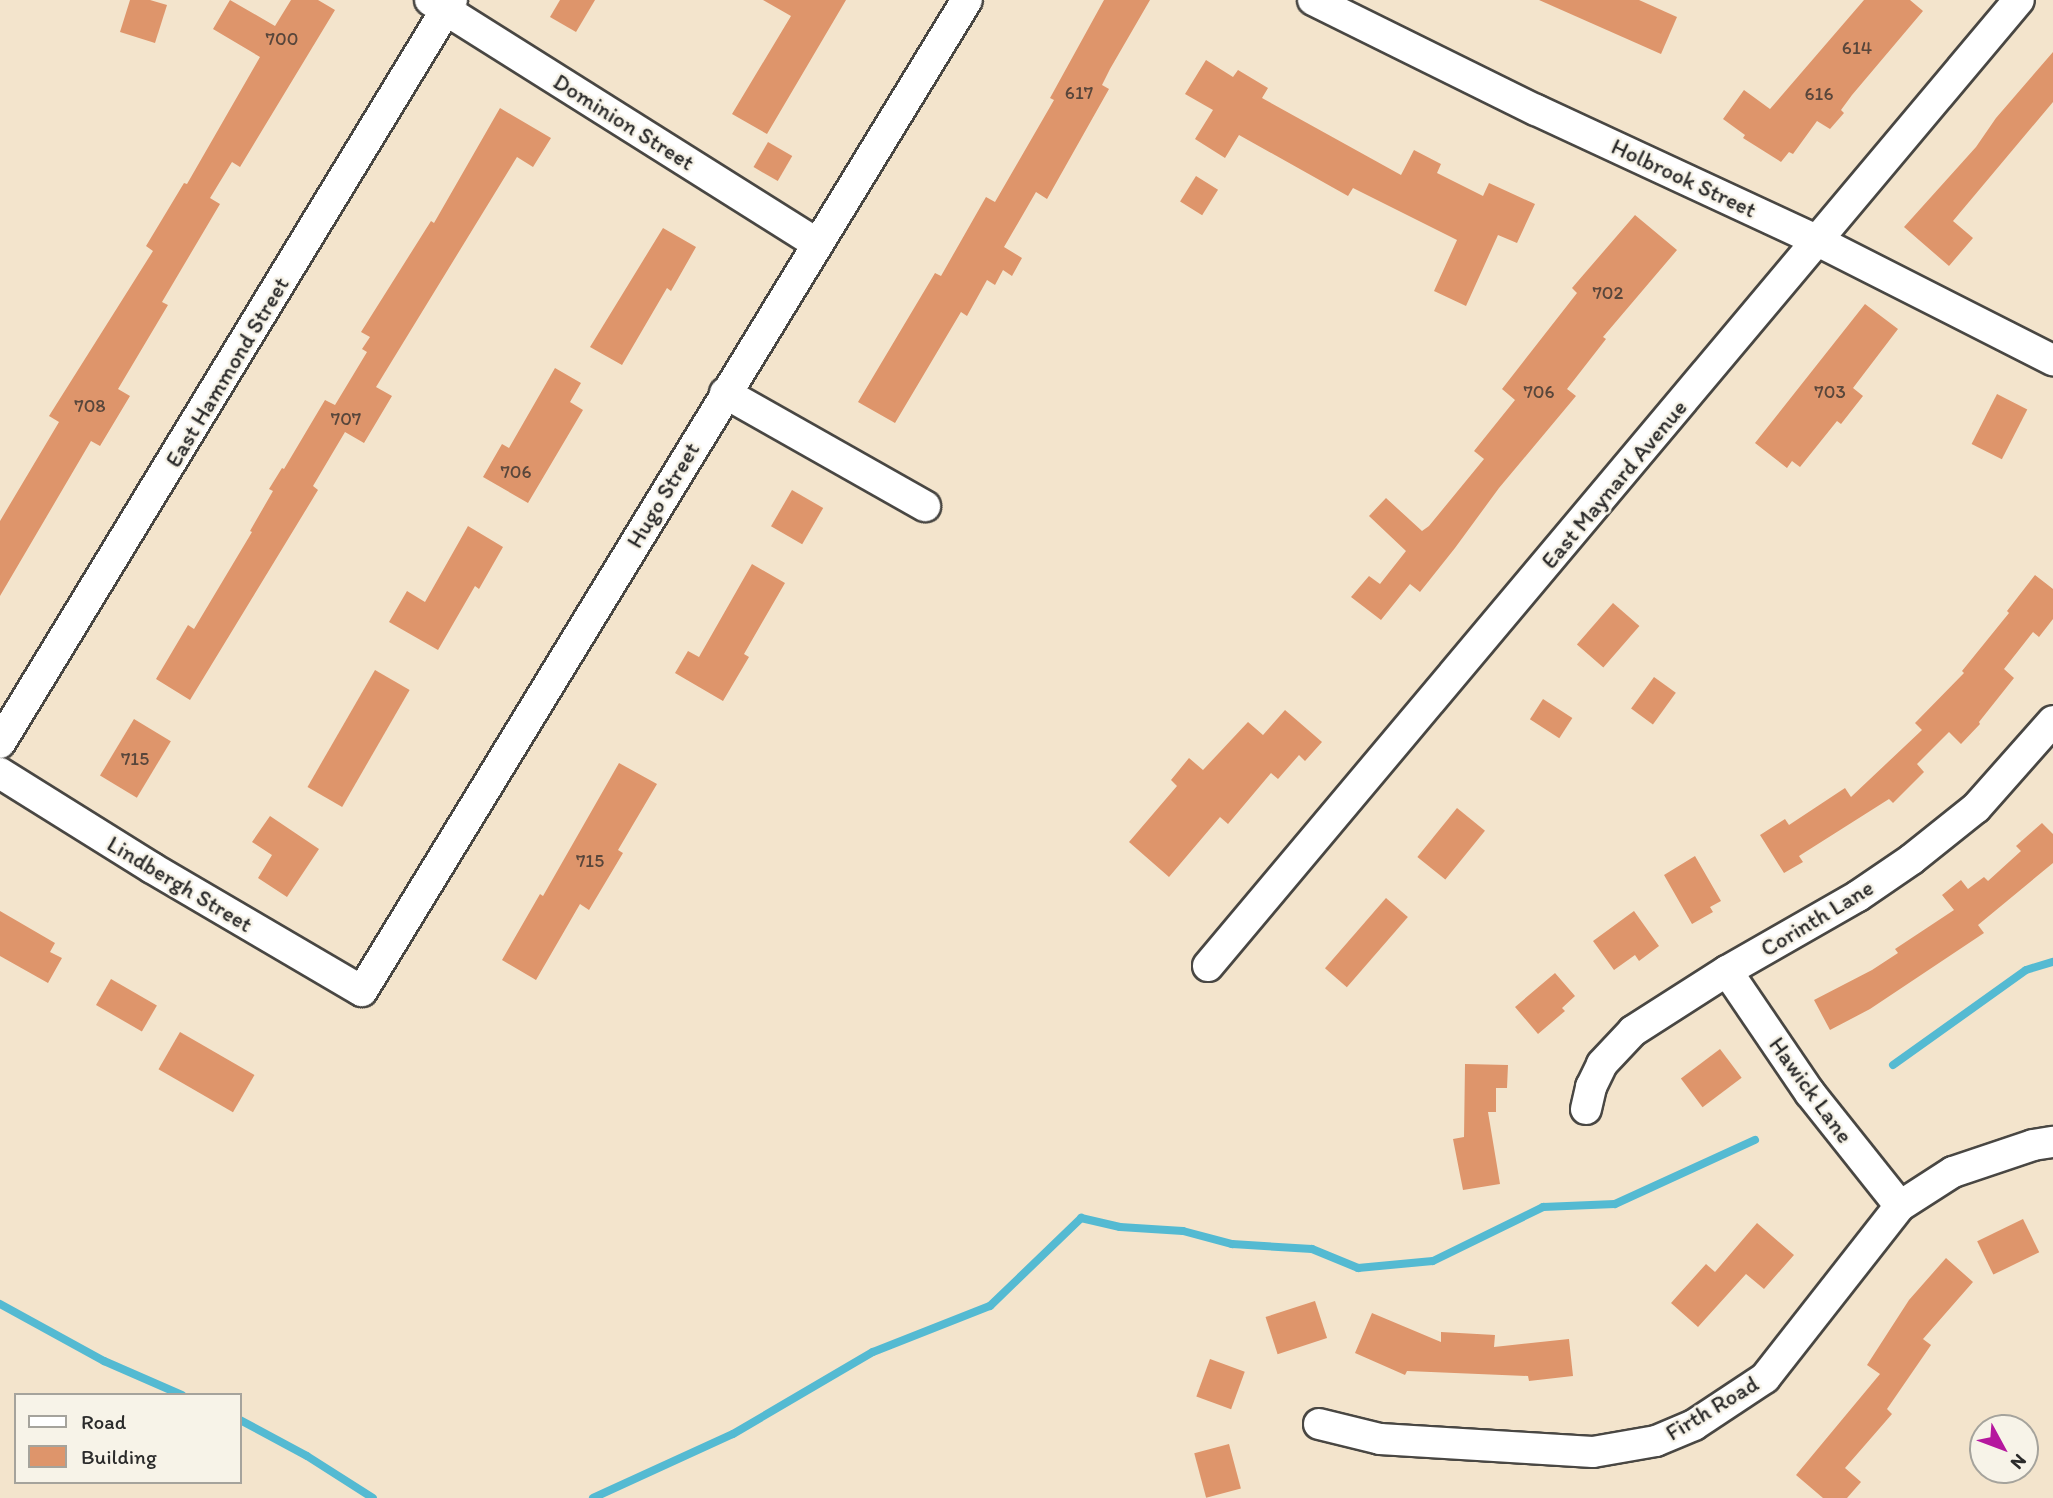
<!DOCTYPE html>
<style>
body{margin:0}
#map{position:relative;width:2053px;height:1498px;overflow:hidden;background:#f3e4cc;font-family:Itim,sans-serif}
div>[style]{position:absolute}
.stream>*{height:8px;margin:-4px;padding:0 4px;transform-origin:4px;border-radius:4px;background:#54bad2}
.building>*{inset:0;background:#de956b;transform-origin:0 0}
.roads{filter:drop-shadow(2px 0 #494743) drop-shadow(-2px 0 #494743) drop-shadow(0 2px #494743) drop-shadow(0 -2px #494743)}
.minor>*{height:30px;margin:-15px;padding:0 15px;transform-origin:15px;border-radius:15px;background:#fff}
span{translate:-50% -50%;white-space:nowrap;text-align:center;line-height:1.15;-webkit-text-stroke:5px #f7f3e8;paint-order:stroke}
.number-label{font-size:19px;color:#58463b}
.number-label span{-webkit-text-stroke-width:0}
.street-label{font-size:23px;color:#2b2b2b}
.legend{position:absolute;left:14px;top:1393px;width:228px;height:91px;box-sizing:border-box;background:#f7f3e8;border:2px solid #a5a39c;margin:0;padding:9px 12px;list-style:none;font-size:21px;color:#2b2b2b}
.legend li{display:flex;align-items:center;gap:14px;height:35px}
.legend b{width:35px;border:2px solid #a5a39c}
.north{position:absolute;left:1969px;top:1414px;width:70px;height:70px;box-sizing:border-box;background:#f7f3e8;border:2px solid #a5a39c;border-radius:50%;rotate:131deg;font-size:19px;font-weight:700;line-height:28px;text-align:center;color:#2b2b2b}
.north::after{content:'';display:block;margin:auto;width:24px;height:32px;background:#b5179e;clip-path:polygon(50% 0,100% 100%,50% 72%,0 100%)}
</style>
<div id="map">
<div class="stream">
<i style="left:1893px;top:1065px;width:163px;rotate:-35.5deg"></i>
<i style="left:2026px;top:970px;width:28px;rotate:-17deg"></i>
<i style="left:0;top:1304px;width:119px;rotate:28.7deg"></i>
<i style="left:104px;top:1361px;width:85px;rotate:23.6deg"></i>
<i style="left:240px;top:1420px;width:76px;rotate:28.2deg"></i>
<i style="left:307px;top:1456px;width:78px;rotate:32.5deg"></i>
<i style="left:593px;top:1498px;width:154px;rotate:-24.6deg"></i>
<i style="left:733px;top:1434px;width:162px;rotate:-30.4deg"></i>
<i style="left:873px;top:1352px;width:126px;rotate:-21.5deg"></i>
<i style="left:990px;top:1306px;width:127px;rotate:-44deg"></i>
<i style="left:1081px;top:1218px;width:40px;rotate:13deg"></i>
<i style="left:1120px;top:1227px;width:63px;rotate:3.6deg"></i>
<i style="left:1183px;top:1231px;width:51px;rotate:14.9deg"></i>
<i style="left:1232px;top:1244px;width:80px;rotate:3.6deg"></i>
<i style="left:1312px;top:1249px;width:50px;rotate:22.4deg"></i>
<i style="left:1358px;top:1268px;width:75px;rotate:-5.3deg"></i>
<i style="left:1433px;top:1261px;width:123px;rotate:-26.1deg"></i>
<i style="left:1543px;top:1207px;width:72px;rotate:-2.4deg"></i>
<i style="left:1615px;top:1204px;width:154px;rotate:-24.6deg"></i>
</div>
<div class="building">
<i style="clip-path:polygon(130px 0,150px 0,167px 5px,155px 43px,120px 32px)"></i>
<i style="clip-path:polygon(230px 0,275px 26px,291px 0,318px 0,335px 10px,240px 167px,232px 162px,210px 198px,220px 204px,162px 302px,168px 305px,118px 389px,130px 396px,100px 446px,91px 441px,0 596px,0 521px,59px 422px,49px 416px,153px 251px,146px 246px,184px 183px,187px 184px,260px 57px,213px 29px)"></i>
<i style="clip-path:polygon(560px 0,595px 0,576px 32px,550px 17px)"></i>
<i style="clip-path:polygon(763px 0,846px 0,767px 134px,732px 114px,791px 16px)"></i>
<i style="clip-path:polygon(1104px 0,1150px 0,1110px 69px,1102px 85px,1109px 89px,1047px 199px,1036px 192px,1004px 247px,1022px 258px,1012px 276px,1003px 270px,995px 285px,987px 280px,967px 316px,961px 312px,895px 423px,858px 402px,935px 273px,941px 276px,986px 197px,995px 202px,1054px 100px,1050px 98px)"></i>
<i style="clip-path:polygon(1539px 0,1639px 0,1677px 17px,1661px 54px)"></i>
<i style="clip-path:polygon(1864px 0,1910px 0,1923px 11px,1852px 95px,1841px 110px,1844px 113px,1830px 129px,1817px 121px,1793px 154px,1789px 152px,1781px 162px,1743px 138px,1745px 135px,1723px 119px,1744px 90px,1770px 109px)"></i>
<i style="clip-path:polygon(2053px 52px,2053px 102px,1953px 221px,1973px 238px,1949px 266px,1904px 227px,1976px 147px,1996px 118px)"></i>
<i style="clip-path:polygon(1206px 60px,1233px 77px,1238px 70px,1268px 88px,1262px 98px,1401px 175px,1414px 150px,1441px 164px,1437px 173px,1483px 196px,1489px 183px,1535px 204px,1517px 243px,1498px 235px,1466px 306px,1434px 291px,1457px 240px,1353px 188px,1348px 196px,1239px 135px,1225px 158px,1195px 139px,1213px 110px,1185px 94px)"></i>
<i style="clip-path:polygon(500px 108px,551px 138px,533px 167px,517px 157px,376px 387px,392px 396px,364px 443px,345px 432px,313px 486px,318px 490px,190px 700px,156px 679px,188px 625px,194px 629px,252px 532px,250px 531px,273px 491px,269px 489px,282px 468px,284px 469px,325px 400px,335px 405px,367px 352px,362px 349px,370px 337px,361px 332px,431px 221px,434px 223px)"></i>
<i style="left:768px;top:142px;width:28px;height:29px;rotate:30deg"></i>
<i style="left:1196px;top:176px;width:26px;height:30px;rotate:32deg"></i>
<i style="clip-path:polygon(1635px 215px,1677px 250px,1603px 337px,1606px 339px,1567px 389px,1576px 396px,1499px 488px,1455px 548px,1420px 592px,1410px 584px,1381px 620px,1351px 597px,1369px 576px,1380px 584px,1406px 551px,1369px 516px,1386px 498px,1422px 531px,1429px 526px,1484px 459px,1474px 451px,1515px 400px,1502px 389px,1577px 293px,1572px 288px)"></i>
<i style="clip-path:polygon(663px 228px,696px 247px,671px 291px,667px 288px,622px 365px,590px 347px)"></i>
<i style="clip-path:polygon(1865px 304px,1898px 329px,1853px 388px,1863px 396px,1841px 424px,1837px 421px,1800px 467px,1792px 461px,1787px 468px,1755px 443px)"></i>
<i style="clip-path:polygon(555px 368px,581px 383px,570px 402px,583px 410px,528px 503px,483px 477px,502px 444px,509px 448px)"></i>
<i style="left:1997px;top:394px;width:34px;height:56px;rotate:27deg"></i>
<i style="left:792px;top:490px;width:36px;height:42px;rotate:30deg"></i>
<i style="clip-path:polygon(468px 526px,503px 547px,479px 589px,475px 586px,438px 650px,389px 622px,407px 591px,425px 602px)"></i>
<i style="clip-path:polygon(752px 564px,785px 583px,744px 654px,749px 657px,723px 701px,675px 673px,688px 651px,699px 657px)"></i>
<i style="clip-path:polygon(2035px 575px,2053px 589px,2053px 619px,2039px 637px,2033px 632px,2004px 669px,2014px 678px,1979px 722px,1980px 724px,1961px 744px,1949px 732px,1917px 764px,1924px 772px,1893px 803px,1889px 799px,1799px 856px,1803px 862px,1784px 873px,1760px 835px,1785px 819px,1789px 825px,1845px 788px,1851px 797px,1922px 730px,1915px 723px,1964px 673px,1962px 671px,2009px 613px,2007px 611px)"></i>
<i style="left:1613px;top:603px;width:35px;height:55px;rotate:41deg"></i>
<i style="left:375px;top:670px;width:40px;height:135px;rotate:30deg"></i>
<i style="left:1654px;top:677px;width:27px;height:39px;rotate:36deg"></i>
<i style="left:1543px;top:699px;width:35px;height:24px;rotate:33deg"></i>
<i style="clip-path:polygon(1285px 710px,1322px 742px,1305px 761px,1299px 755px,1278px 779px,1271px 773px,1228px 824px,1220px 817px,1169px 877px,1129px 842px,1177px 786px,1171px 780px,1189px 758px,1203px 770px,1248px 722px,1263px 735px)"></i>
<i style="left:134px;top:719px;width:43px;height:66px;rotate:31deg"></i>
<i style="clip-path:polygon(619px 763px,657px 784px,618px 850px,623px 853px,589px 910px,580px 904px,536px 980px,502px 960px,540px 894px,543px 896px)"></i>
<i style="left:1457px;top:808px;width:36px;height:63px;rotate:39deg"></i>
<i style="clip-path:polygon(270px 816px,319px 849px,287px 897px,258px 878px,272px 855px,252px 842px)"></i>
<i style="clip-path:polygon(2042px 823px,2053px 834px,2053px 863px,1978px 925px,1984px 933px,1870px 1009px,1830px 1030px,1814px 1000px,1872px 970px,1898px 953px,1895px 949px,1954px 910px,1942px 895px,1961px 880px,1968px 889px,1984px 877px,1988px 881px,2021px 851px,2016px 846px)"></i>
<i style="clip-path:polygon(1695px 856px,1721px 901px,1710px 907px,1713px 912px,1692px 924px,1664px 875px)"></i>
<i style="left:1386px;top:898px;width:29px;height:93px;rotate:41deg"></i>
<i style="clip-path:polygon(0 911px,55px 943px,50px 952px,62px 958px,48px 983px,0 956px)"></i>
<i style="clip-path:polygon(1634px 911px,1659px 946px,1639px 961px,1635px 955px,1614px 970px,1593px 941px)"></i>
<i style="clip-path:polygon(1555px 973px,1575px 996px,1562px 1008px,1565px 1011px,1538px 1034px,1515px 1007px)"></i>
<i style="left:111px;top:979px;width:53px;height:30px;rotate:30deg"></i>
<i style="left:180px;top:1032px;width:86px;height:43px;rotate:30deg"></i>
<i style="left:1720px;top:1049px;width:36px;height:49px;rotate:53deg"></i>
<i style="clip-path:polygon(1465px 1064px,1508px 1065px,1507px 1088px,1496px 1088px,1496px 1112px,1488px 1112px,1500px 1184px,1463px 1190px,1453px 1139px,1464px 1137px)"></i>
<i style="left:2023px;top:1219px;width:37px;height:51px;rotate:64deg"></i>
<i style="clip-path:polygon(1757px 1223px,1794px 1255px,1764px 1289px,1746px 1274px,1698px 1327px,1671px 1303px,1706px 1264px,1715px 1272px)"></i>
<i style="clip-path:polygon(1946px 1258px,1973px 1282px,1923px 1339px,1931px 1345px,1887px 1409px,1892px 1414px,1845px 1468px,1861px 1482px,1847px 1498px,1823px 1498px,1796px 1475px,1880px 1374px,1867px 1365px,1909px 1300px)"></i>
<i style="left:1315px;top:1301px;width:39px;height:52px;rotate:72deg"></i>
<i style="clip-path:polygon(1372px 1313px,1441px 1342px,1441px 1332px,1495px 1335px,1494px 1347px,1569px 1339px,1573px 1376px,1529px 1381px,1528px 1376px,1407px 1371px,1405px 1375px,1355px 1353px)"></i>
<i style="left:1210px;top:1359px;width:37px;height:40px;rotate:20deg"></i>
<i style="left:1229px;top:1444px;width:46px;height:36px;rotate:75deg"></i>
</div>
<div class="roads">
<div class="minor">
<i style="left:430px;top:0;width:458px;rotate:32.2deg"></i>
<i style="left:1313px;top:0;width:249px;rotate:26.3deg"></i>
<i style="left:1536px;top:110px;width:309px;rotate:24.9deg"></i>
<i style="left:1816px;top:240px;width:266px;rotate:26.9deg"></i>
<i style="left:725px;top:393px;width:230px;rotate:29.5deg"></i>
<i style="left:0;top:743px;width:870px;rotate:-58.69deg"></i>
<i style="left:0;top:773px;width:179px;rotate:32deg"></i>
<i style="left:152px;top:868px;width:243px;rotate:30.4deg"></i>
<i style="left:362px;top:991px;width:1161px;rotate:-58.6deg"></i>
<i style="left:1208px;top:966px;width:1261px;rotate:-49.99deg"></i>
<i style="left:1727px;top:971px;width:148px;rotate:55.8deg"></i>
<i style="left:1810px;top:1093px;width:144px;rotate:51.5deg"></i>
<i style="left:1586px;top:1109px;width:23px;rotate:-77deg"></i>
<i style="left:1591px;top:1087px;width:25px;rotate:-64deg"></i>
<i style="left:1602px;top:1064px;width:45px;rotate:-46.8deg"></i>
<i style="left:1633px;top:1031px;width:112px;rotate:-32.6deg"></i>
<i style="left:1727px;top:971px;width:151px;rotate:-29.8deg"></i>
<i style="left:1858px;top:896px;width:65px;rotate:-34.4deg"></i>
<i style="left:1912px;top:859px;width:82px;rotate:-38.6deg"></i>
<i style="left:1976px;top:808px;width:116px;rotate:-48.5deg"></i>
<i style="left:1319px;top:1424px;width:63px;rotate:13.8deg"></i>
<i style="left:1380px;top:1439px;width:213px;rotate:3.5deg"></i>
<i style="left:1593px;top:1452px;width:64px;rotate:-9.9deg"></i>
<i style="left:1656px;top:1441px;width:41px;rotate:-22.8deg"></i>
<i style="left:1694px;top:1425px;width:85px;rotate:-33.5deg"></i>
<i style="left:1765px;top:1378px;width:219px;rotate:-51.9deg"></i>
<i style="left:1900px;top:1206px;width:63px;rotate:-32.7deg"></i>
<i style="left:1953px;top:1172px;width:84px;rotate:-18.6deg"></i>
<i style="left:2033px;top:1145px;width:20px;rotate:-9deg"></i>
</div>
</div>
<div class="number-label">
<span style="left:282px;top:39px">700</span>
<span style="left:1857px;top:48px">614</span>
<span style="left:1079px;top:93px">617</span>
<span style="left:1819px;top:94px">616</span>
<span style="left:1608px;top:293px">702</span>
<span style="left:1539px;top:392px">706</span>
<span style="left:1830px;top:392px">703</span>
<span style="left:90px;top:406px">708</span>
<span style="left:346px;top:419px">707</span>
<span style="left:516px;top:472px">706</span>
<span style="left:135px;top:759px">715</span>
<span style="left:590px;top:861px">715</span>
</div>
<div class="street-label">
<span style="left:624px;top:122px;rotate:32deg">Dominion Street</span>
<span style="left:1684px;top:178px;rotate:25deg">Holbrook Street</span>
<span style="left:227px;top:372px;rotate:-59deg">East Hammond Street</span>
<span style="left:1614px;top:484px;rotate:-50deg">East Maynard Avenue</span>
<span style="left:663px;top:495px;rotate:-59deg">Hugo Street</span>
<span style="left:180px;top:884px;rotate:31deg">Lindbergh Street</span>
<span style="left:1817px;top:918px;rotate:-31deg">Corinth Lane</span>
<span style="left:1811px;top:1090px;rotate:54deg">Hawick Lane</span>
<span style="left:1712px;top:1408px;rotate:-31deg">Firth Road</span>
</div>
<ul class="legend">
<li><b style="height:9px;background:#fff"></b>Road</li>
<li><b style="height:19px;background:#de956b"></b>Building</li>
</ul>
<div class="north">N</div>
</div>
